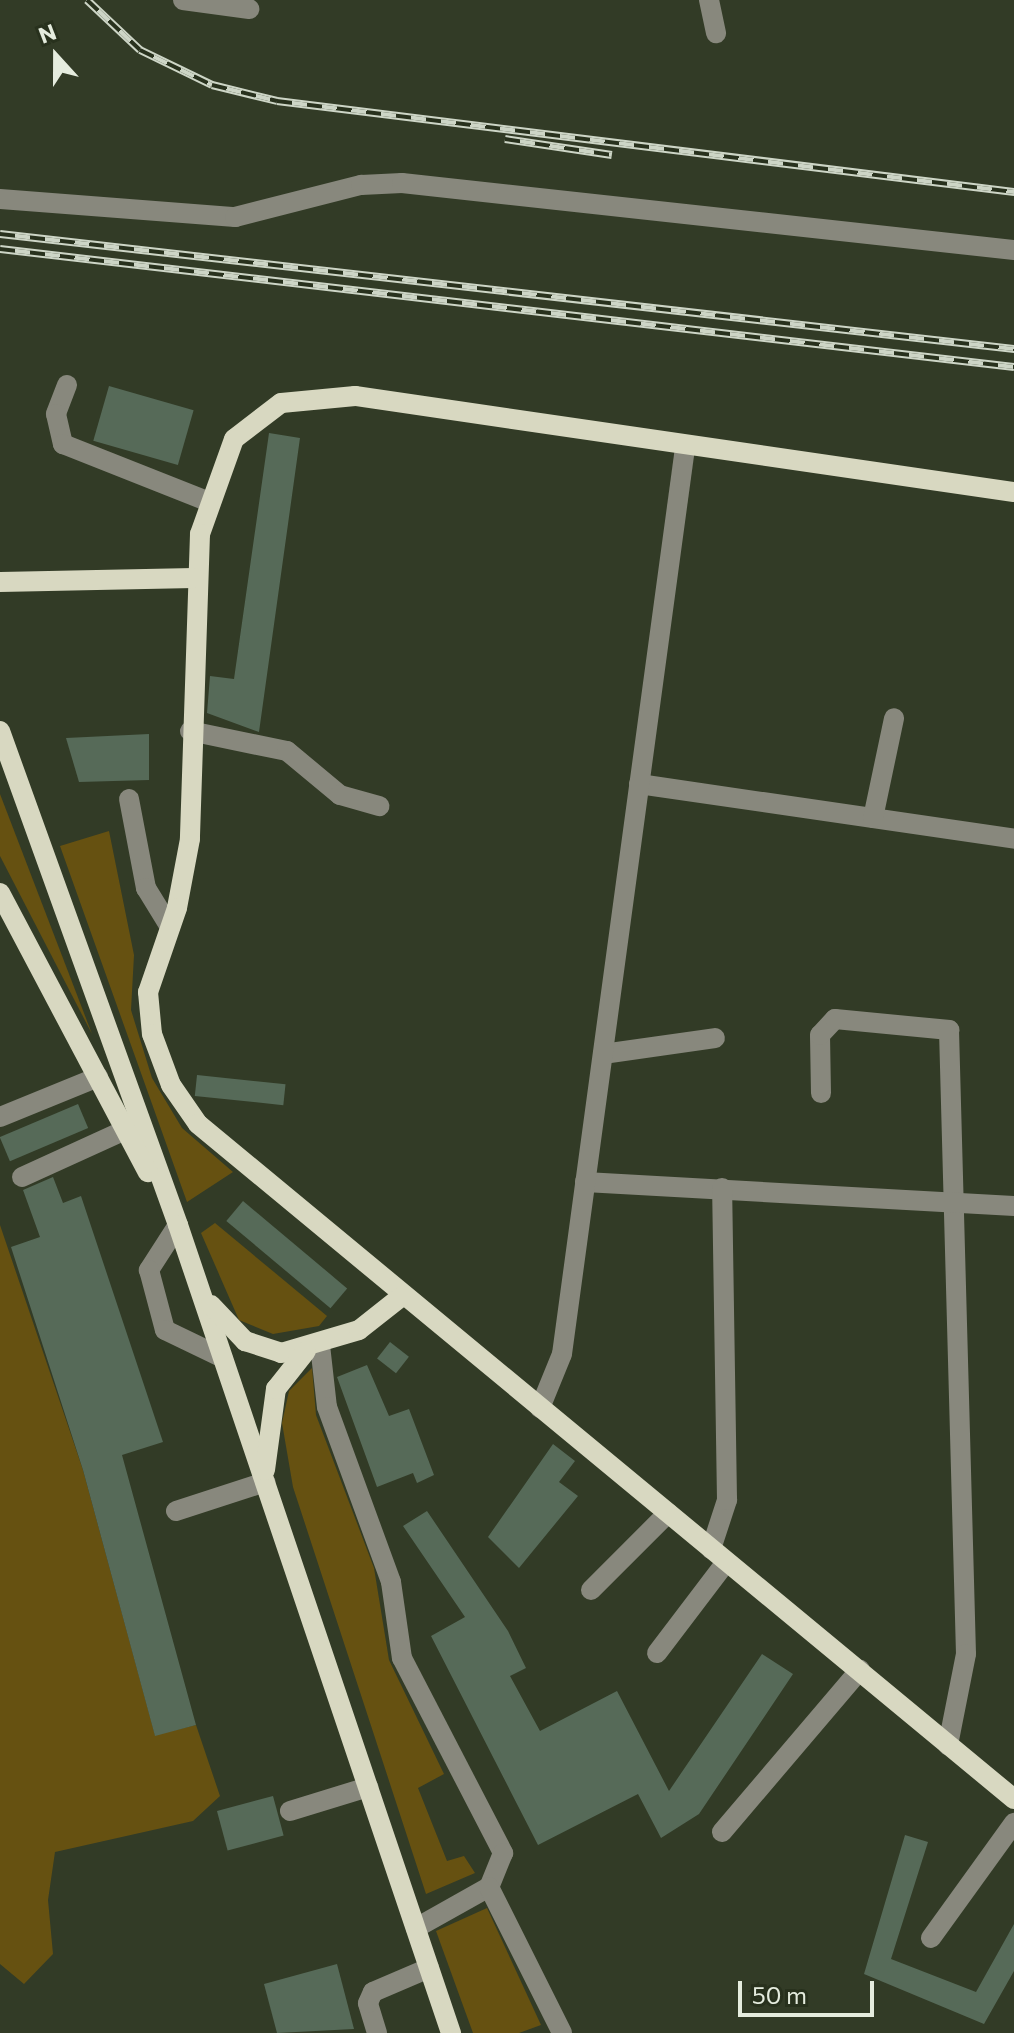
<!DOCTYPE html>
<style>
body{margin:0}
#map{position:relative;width:1014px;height:2033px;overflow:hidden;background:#323b26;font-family:Commissioner,sans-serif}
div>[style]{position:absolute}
.green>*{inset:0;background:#665111}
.building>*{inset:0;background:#566a58;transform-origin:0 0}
.minor>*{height:20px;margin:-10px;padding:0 10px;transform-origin:10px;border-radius:10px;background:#88887d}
.major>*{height:20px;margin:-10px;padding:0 10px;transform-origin:10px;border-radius:10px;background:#d8d8c1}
.rail>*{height:8px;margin-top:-4px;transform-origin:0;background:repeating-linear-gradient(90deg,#28311d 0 15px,#cdd5c6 0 30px);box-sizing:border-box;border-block:2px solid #cdd5c6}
span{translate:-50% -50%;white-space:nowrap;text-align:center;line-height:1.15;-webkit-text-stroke:6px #28311d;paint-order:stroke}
.north{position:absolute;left:16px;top:16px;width:80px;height:80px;-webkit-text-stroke:6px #28311d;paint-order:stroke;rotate:339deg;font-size:22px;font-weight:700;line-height:32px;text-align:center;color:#e5ecde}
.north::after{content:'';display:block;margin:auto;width:28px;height:36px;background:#e5ecde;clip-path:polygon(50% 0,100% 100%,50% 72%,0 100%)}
.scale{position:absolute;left:738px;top:1981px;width:136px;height:36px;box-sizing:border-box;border:4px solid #e5ecde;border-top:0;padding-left:10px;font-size:24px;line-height:28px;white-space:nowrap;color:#e5ecde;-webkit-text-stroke:6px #28311d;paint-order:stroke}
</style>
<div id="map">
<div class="green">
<i style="clip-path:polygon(0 794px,92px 1034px,0 856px)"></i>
<i style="clip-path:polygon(109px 831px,134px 955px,131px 1010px,152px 1078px,182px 1128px,233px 1172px,187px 1202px,60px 846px)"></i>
<i style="clip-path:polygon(215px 1223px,327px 1316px,319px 1326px,273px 1334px,239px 1320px,201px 1233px)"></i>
<i style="clip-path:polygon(0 1225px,83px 1470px,155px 1735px,196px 1725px,220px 1796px,193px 1821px,55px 1852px,48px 1900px,53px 1954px,24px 1984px,0 1964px)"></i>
<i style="clip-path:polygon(312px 1368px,316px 1415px,374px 1568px,389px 1660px,444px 1774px,418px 1788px,447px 1861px,464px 1856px,475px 1873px,426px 1894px,293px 1487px,282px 1423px,289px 1391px)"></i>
<i style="clip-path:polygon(487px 1908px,541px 2025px,519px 2033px,473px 2033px,436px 1931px)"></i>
</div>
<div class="building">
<i style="left:109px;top:386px;width:88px;height:57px;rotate:16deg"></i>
<i style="clip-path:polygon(269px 433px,300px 438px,259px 732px,207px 713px,210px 676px,234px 679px)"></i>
<i style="clip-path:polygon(149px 734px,149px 780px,79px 782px,66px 738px)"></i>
<i style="left:197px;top:1075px;width:89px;height:21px;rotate:6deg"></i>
<i style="left:78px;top:1104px;width:26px;height:85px;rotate:67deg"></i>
<i style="clip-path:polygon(53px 1177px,63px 1203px,81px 1196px,163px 1442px,122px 1455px,196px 1725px,155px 1736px,83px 1470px,11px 1247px,40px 1237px,23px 1190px)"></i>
<i style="left:243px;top:1201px;width:136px;height:26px;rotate:40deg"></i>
<i style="left:390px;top:1342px;width:24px;height:21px;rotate:38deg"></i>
<i style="clip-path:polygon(367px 1365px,389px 1416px,409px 1409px,434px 1475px,417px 1483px,413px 1473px,377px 1487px,337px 1377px)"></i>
<i style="clip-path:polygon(553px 1444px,575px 1461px,559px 1482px,578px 1496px,519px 1568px,488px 1537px)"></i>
<i style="clip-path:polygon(427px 1511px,508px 1631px,526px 1668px,510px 1676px,540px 1731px,617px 1691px,669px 1791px,762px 1654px,793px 1674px,699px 1814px,661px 1838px,638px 1794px,538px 1845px,431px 1636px,465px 1617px,403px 1526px)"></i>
<i style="left:273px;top:1796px;width:41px;height:58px;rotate:75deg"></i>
<i style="clip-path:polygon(905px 1835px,928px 1842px,891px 1959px,976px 1992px,1014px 1924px,1014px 1971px,984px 2024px,864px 1974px)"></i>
<i style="clip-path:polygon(337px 1964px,354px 2029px,277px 2033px,264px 1984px)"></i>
</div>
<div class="minor">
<i style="left:183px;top:0;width:67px;rotate:7.8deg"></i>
<i style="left:709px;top:0;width:34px;rotate:78deg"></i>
<i style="left:0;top:199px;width:236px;rotate:4.4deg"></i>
<i style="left:235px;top:217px;width:130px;rotate:-14.3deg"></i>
<i style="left:361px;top:185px;width:41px;rotate:-2.8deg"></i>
<i style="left:402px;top:183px;width:616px;rotate:6.25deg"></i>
<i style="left:67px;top:385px;width:31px;rotate:111deg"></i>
<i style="left:56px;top:414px;width:31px;rotate:77deg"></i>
<i style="left:63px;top:444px;width:155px;rotate:21.6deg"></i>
<i style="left:190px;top:731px;width:99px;rotate:11.7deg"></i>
<i style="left:287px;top:751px;width:69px;rotate:39.7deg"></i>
<i style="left:340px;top:795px;width:41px;rotate:15.8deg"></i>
<i style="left:639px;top:784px;width:379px;rotate:8.3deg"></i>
<i style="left:129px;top:799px;width:91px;rotate:79.2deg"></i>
<i style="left:146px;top:888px;width:46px;rotate:58.4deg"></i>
<i style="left:873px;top:818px;width:102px;rotate:-78.1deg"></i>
<i style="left:603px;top:1054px;width:113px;rotate:-8.1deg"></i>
<i style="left:821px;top:1093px;width:58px;rotate:-91deg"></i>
<i style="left:820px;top:1035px;width:22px;rotate:-47deg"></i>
<i style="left:835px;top:1019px;width:115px;rotate:5.5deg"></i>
<i style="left:949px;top:1030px;width:624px;rotate:88.44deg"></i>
<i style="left:966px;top:1654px;width:93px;rotate:101.2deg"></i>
<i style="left:0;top:1117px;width:106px;rotate:-22.2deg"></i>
<i style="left:22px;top:1177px;width:113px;rotate:-24.5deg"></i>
<i style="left:585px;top:1182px;width:430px;rotate:3.2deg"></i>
<i style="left:178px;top:1225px;width:54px;rotate:122.8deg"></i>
<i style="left:149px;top:1270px;width:62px;rotate:75.1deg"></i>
<i style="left:165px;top:1330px;width:64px;rotate:25.8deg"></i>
<i style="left:320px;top:1345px;width:62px;rotate:83.6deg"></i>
<i style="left:327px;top:1407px;width:186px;rotate:69.9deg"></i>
<i style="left:391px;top:1582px;width:77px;rotate:81.8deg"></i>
<i style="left:402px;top:1658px;width:220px;rotate:62.6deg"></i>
<i style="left:503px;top:1853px;width:37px;rotate:112deg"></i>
<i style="left:489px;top:1887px;width:84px;rotate:150.7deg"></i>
<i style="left:540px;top:1408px;width:58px;rotate:-67.8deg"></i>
<i style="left:562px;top:1354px;width:914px;rotate:-82.27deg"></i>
<i style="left:176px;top:1511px;width:94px;rotate:-18deg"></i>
<i style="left:711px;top:1549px;width:52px;rotate:-71.9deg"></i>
<i style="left:727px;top:1500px;width:312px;rotate:-90.9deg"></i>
<i style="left:591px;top:1590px;width:109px;rotate:-45deg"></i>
<i style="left:657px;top:1653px;width:114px;rotate:-52.8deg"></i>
<i style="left:290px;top:1811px;width:82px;rotate:-17.1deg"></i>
<i style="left:722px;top:1832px;width:213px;rotate:-49.6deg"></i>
<i style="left:489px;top:1887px;width:163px;rotate:63.4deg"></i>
<i style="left:931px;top:1938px;width:142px;rotate:-54.2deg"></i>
<i style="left:377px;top:2033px;width:31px;rotate:-107deg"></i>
<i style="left:368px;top:2003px;width:12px;rotate:-66deg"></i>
<i style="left:373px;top:1992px;width:61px;rotate:-23.2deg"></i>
</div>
<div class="major">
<i style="left:1014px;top:492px;width:666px;rotate:-171.71deg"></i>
<i style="left:355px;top:396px;width:74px;rotate:174.6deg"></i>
<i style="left:281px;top:403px;width:59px;rotate:142.5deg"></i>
<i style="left:234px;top:439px;width:101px;rotate:109.7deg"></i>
<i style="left:200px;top:534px;width:305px;rotate:91.9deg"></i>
<i style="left:190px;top:839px;width:70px;rotate:100.7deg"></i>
<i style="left:177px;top:908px;width:89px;rotate:109deg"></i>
<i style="left:148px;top:992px;width:42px;rotate:84.6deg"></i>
<i style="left:152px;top:1034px;width:54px;rotate:69.6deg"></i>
<i style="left:171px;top:1085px;width:47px;rotate:55.3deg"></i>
<i style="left:198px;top:1124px;width:1059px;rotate:39.6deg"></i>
<i style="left:0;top:582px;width:194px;rotate:-1.2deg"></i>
<i style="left:0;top:731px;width:525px;rotate:70.18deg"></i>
<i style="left:178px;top:1225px;width:853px;rotate:71.33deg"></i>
<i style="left:0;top:893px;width:316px;rotate:62.1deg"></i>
<i style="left:211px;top:1305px;width:50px;rotate:46.6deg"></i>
<i style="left:245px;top:1341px;width:38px;rotate:18deg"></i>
<i style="left:281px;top:1353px;width:81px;rotate:-16.4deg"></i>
<i style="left:359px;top:1330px;width:53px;rotate:-38.2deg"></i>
<i style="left:265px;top:1470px;width:82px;rotate:-82.3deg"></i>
<i style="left:276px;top:1389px;width:48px;rotate:-51.7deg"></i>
</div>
<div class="rail">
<i style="left:87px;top:0;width:73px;rotate:43.3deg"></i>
<i style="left:140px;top:50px;width:80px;rotate:25.9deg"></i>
<i style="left:212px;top:85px;width:67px;rotate:13.8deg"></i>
<i style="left:277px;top:101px;width:743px;rotate:7.04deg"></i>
<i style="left:505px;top:139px;width:108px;rotate:8.5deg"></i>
<i style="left:0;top:234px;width:1021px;rotate:6.47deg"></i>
<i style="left:0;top:249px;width:1021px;rotate:6.64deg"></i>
</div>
<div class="north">N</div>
<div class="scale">50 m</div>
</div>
